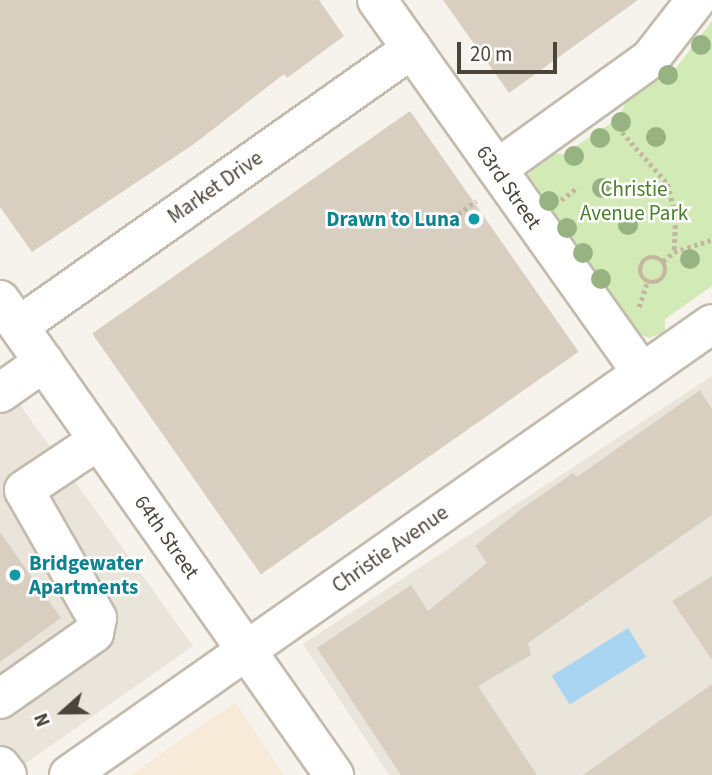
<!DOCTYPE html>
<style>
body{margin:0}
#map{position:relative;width:712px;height:775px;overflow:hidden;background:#f6f3ec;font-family:"Source Sans 3",sans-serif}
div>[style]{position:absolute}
.residential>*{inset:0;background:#eae5da}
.commercial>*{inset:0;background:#f7ead8}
.green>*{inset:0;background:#d2eab5}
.water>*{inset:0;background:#a9d4f2;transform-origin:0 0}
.building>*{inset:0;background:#d8cfc1;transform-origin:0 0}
.path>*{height:4.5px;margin-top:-2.25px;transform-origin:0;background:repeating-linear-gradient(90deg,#c4b79f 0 3.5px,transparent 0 7px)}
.path>.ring{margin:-2.25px;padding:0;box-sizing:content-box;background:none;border:4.5px solid #c4b79f;border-radius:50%}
.roads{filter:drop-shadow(2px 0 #c2bbae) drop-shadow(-2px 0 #c2bbae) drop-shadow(0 2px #c2bbae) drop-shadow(0 -2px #c2bbae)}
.minor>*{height:38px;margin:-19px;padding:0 19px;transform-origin:19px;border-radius:19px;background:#fff}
.trees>*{width:20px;height:20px;margin:-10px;border-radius:50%;background:#97b381}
.dots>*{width:19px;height:19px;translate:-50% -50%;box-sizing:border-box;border:4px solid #fff;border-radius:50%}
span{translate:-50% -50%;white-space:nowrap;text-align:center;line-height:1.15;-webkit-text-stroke:5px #fff;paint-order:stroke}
.street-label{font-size:21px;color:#4b4439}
.park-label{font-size:21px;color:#4a7f2a}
.culture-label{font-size:21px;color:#0d838f;font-weight:700}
.right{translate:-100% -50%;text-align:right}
.left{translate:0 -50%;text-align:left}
.north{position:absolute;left:28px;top:677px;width:70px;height:70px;-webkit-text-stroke:5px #fff;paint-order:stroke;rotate:249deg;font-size:19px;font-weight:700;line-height:28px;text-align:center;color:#4b4439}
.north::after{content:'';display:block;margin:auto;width:24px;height:32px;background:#4b4439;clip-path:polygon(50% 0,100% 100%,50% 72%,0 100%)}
.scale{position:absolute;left:457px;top:42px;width:100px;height:32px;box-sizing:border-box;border:4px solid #4b4439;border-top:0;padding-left:9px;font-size:21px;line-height:24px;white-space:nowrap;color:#4b4439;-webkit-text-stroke:5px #fff;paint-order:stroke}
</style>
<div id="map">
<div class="residential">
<i style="clip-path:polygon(712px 376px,712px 775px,389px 775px,303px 644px)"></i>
<i style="clip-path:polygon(0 377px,193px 646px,9px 775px,0 775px)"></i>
</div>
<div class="commercial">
<i style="clip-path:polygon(235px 702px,284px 775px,131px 775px)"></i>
</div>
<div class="green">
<i style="clip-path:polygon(712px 21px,712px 286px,665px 319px,665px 332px,649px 338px,637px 333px,528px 175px,546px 153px,564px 154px,619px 118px,628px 97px,659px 73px,676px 68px)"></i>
</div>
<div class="water">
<i style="left:628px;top:628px;width:34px;height:90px;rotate:58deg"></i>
</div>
<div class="building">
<i style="clip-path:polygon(0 0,319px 0,344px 36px,287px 78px,284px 74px,194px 144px,32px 252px,0 207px)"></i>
<i style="clip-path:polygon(443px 0,638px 0,509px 93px)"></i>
<i style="left:410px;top:111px;width:294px;height:388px;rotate:55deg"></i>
<i style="clip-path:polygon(700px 390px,712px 409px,712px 515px,528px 643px,531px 655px,478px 686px,537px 775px,401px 775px,317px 648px,411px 585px,428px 611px,487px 563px,475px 546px,520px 510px,573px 473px,577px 477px)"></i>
<i style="clip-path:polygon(0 532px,61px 618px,0 662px)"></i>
<i style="clip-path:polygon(712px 576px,712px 660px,672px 601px)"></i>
<i style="clip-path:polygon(712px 684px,712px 775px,583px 775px)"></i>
</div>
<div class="path">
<i style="left:622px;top:132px;width:69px;rotate:48.5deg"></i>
<i style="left:668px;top:184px;width:35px;rotate:77deg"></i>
<i style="left:676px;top:218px;width:34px;rotate:93deg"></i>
<i style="left:561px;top:200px;width:21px;rotate:-37deg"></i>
<i style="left:441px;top:226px;width:43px;rotate:-35.5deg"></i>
<i class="ring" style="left:640px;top:257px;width:21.5px;height:21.5px"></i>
<i style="left:663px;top:261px;width:14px;rotate:-39deg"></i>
<i style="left:674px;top:252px;width:40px;rotate:-18deg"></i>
<i style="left:639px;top:307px;width:26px;rotate:-72deg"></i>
</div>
<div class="roads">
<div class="minor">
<i style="left:377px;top:0;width:458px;rotate:54.6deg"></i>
<i style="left:497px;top:169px;width:188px;rotate:-35.7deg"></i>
<i style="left:650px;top:59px;width:75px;rotate:-52.1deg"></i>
<i style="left:0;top:300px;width:581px;rotate:54.89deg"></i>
<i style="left:19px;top:326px;width:481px;rotate:-35.2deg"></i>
<i style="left:0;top:393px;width:54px;rotate:-35.2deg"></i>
<i style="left:0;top:699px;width:115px;rotate:-35.1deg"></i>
<i style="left:94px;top:633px;width:15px;rotate:-79deg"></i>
<i style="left:97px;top:618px;width:147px;rotate:-119.7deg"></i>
<i style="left:24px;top:490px;width:90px;rotate:-33.7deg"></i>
<i style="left:0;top:766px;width:11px;rotate:52deg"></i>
<i style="left:69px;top:775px;width:785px;rotate:-35.05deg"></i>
</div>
</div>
<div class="trees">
<i style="left:701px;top:45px"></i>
<i style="left:668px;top:75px"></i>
<i style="left:621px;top:122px"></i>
<i style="left:656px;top:137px"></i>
<i style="left:600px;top:138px"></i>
<i style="left:574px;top:156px"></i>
<i style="left:602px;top:188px"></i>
<i style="left:549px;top:201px"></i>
<i style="left:628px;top:225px"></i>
<i style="left:567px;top:228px"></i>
<i style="left:583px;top:253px"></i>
<i style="left:690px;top:259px"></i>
<i style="left:601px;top:279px"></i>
</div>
<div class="dots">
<i style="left:474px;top:219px;background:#0f9aa8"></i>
<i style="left:15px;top:575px;background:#0f9aa8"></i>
</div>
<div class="street-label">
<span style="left:215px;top:187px;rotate:-35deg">Market Drive</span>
<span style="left:509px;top:187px;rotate:55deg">63rd Street</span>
<span style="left:167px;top:537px;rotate:55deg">64th Street</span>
<span style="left:390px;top:549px;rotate:-35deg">Christie Avenue</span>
</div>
<div class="park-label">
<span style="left:634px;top:201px">Christie<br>Avenue Park</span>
</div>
<div class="culture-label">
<span class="right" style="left:460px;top:219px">Drawn to Luna</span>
<span class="left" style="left:29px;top:575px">Bridgewater<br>Apartments</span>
</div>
<div class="north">N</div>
<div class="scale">20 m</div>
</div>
